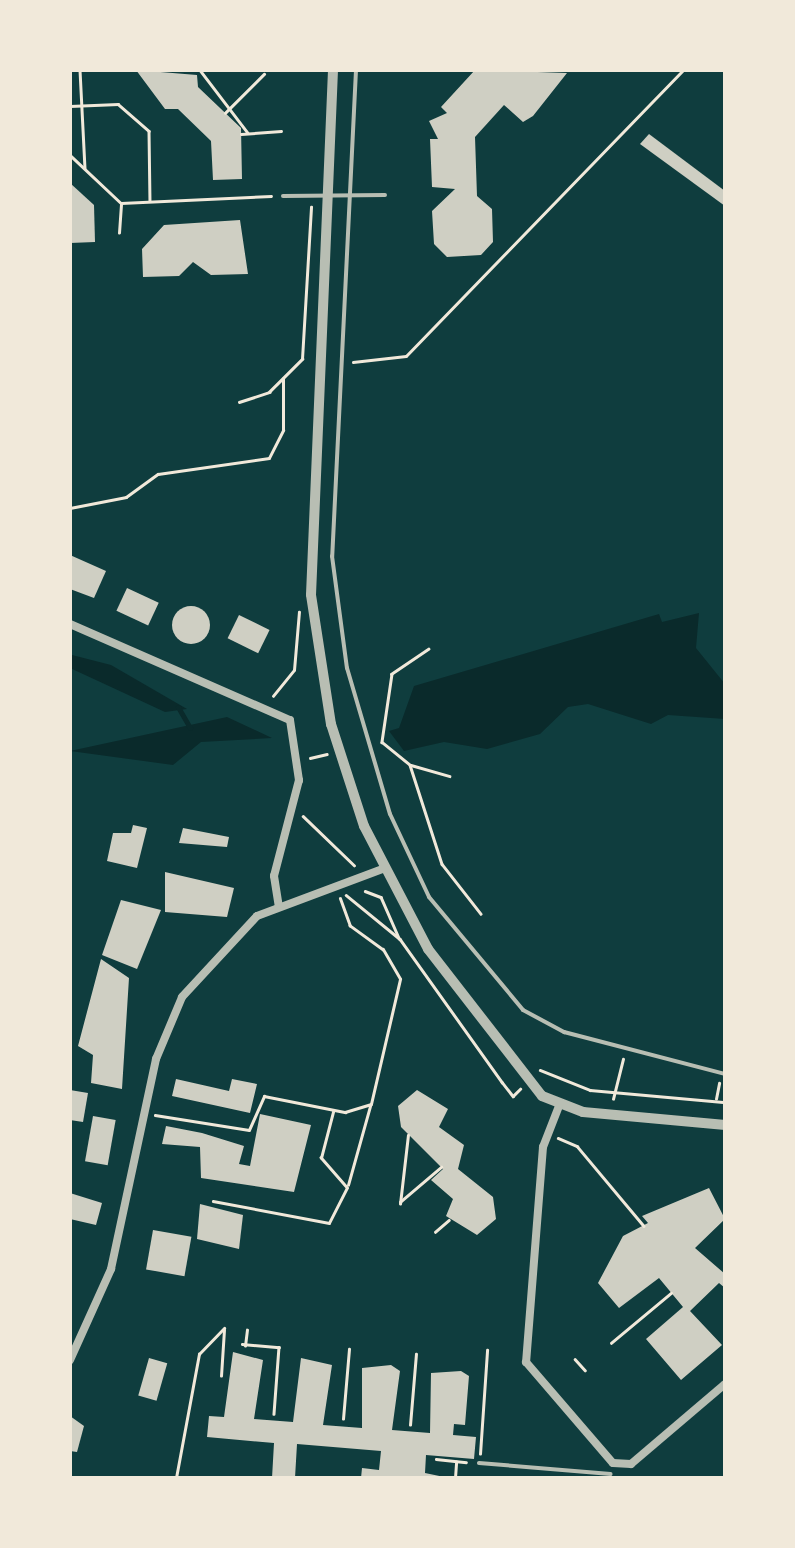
<!DOCTYPE html>
<style>
body{margin:0}
#map{position:relative;width:795px;height:1548px;overflow:hidden;background:#0f3d3e;font-family:"IBM Plex Sans",sans-serif}
div>[style]{position:absolute}
.water>*{inset:0;background:#0a2a2b}
.stream>*{height:5px;margin:-2.5px;padding:0 2.5px;transform-origin:2.5px;border-radius:2.5px;background:#0a2a2b}
.building>*{inset:0;background:#cfcfc3;transform-origin:0 0}
.round{border-radius:50%}
.path>*{height:2.5px;margin:-1.25px;padding:0 1.25px;transform-origin:1.25px;border-radius:1.25px;background:#f1e9da}
.service>*{height:4px;margin:-2px;padding:0 2px;transform-origin:2px;border-radius:2px;background:#b8beb3}
.minor>*{height:8px;margin:-4px;padding:0 4px;transform-origin:4px;border-radius:4px;background:#b8beb3}
.tertiary>*{height:10px;margin:-5px;padding:0 5px;transform-origin:5px;border-radius:5px;background:#b8beb3}
span{translate:-50% -50%;white-space:nowrap;text-align:center;line-height:1.15;-webkit-text-stroke:10px #f1e9da;paint-order:stroke}
.frame{position:absolute;inset:0;border:72px solid #f1e9da;pointer-events:none}
</style>
<div id="map">
<div class="water">
<i style="clip-path:polygon(699px 613px,696px 648px,725px 684px,725px 719px,668px 715px,651px 724px,588px 704px,568px 707px,540px 734px,487px 749px,444px 742px,404px 751px,389px 731px,399px 728px,414px 686px,659px 614px,662px 622px)"></i>
<i style="clip-path:polygon(72px 655px,111px 665px,187px 709px,165px 712px,70px 668px)"></i>
<i style="clip-path:polygon(227px 717px,272px 738px,201px 742px,173px 765px,70px 751px)"></i>
</div>
<div class="stream">
<i style="left:178px;top:707px;width:24px;rotate:60deg"></i>
</div>
<div class="building">
<i style="clip-path:polygon(136px 70px,197px 75px,198px 87px,241px 128px,242px 179px,213px 180px,211px 141px,178px 109px,165px 109px)"></i>
<i style="clip-path:polygon(475px 70px,567px 73px,533px 116px,523px 122px,504px 105px,475px 137px,477px 196px,492px 209px,493px 242px,481px 255px,447px 257px,434px 244px,432px 211px,455px 189px,432px 187px,430px 139px,438px 139px,429px 121px,447px 113px,441px 107px)"></i>
<i style="clip-path:polygon(649px 134px,725px 191px,725px 206px,640px 144px)"></i>
<i style="clip-path:polygon(70px 183px,94px 205px,95px 242px,70px 243px)"></i>
<i style="clip-path:polygon(240px 220px,248px 274px,211px 275px,193px 262px,179px 276px,143px 277px,142px 249px,164px 225px)"></i>
<i style="clip-path:polygon(70px 555px,106px 571px,94px 598px,70px 589px)"></i>
<i style="left:127px;top:588px;width:35px;height:25px;rotate:25deg"></i>
<i class="round" style="left:172px;top:606px;width:38px;height:38px"></i>
<i style="left:239px;top:615px;width:34px;height:26px;rotate:26deg"></i>
<i style="clip-path:polygon(133px 825px,147px 828px,137px 868px,107px 861px,113px 833px,131px 833px)"></i>
<i style="clip-path:polygon(183px 828px,229px 837px,227px 847px,179px 843px)"></i>
<i style="clip-path:polygon(165px 872px,234px 888px,227px 917px,165px 912px)"></i>
<i style="clip-path:polygon(121px 900px,161px 910px,137px 969px,102px 955px)"></i>
<i style="clip-path:polygon(101px 959px,129px 978px,122px 1089px,91px 1083px,93px 1055px,78px 1046px)"></i>
<i style="clip-path:polygon(176px 1079px,229px 1091px,232px 1079px,257px 1084px,250px 1113px,172px 1096px)"></i>
<i style="clip-path:polygon(70px 1090px,88px 1093px,83px 1122px,70px 1120px)"></i>
<i style="clip-path:polygon(417px 1090px,448px 1109px,439px 1127px,464px 1145px,458px 1169px,493px 1197px,496px 1219px,477px 1235px,446px 1216px,453px 1199px,431px 1180px,443px 1169px,401px 1127px,398px 1106px)"></i>
<i style="clip-path:polygon(260px 1114px,311px 1125px,294px 1192px,201px 1178px,200px 1147px,162px 1144px,166px 1126px,202px 1133px,244px 1146px,239px 1164px,250px 1166px)"></i>
<i style="left:93px;top:1116px;width:23px;height:46px;rotate:10deg"></i>
<i style="clip-path:polygon(709px 1188px,725px 1219px,695px 1248px,725px 1274px,725px 1288px,719px 1283px,690px 1311px,722px 1345px,681px 1380px,646px 1339px,683px 1307px,659px 1278px,619px 1308px,598px 1283px,623px 1236px,648px 1223px,642px 1216px)"></i>
<i style="clip-path:polygon(70px 1193px,102px 1203px,96px 1225px,70px 1219px)"></i>
<i style="clip-path:polygon(200px 1204px,243px 1215px,239px 1249px,197px 1239px)"></i>
<i style="left:153px;top:1230px;width:39px;height:40px;rotate:10deg"></i>
<i style="clip-path:polygon(233px 1352px,263px 1360px,254px 1419px,293px 1422px,301px 1358px,332px 1365px,323px 1425px,362px 1428px,362px 1368px,391px 1365px,400px 1371px,392px 1430px,430px 1433px,431px 1373px,461px 1371px,469px 1376px,465px 1425px,454px 1424px,453px 1435px,476px 1437px,474px 1459px,426px 1455px,425px 1473px,449px 1478px,361px 1478px,362px 1468px,379px 1470px,381px 1451px,297px 1444px,295px 1478px,272px 1478px,274px 1443px,207px 1437px,209px 1416px,224px 1417px)"></i>
<i style="left:149px;top:1358px;width:19px;height:39px;rotate:16deg"></i>
<i style="clip-path:polygon(70px 1416px,84px 1426px,77px 1452px,70px 1451px)"></i>
</div>
<div class="path">
<i style="left:80px;top:70px;width:98px;rotate:87.1deg"></i>
<i style="left:200px;top:70px;width:79px;rotate:52.7deg"></i>
<i style="left:70px;top:106px;width:48px;rotate:-2.4deg"></i>
<i style="left:118px;top:104px;width:41px;rotate:41.1deg"></i>
<i style="left:149px;top:131px;width:69px;rotate:89.2deg"></i>
<i style="left:225px;top:113px;width:55px;rotate:-45deg"></i>
<i style="left:241px;top:134px;width:40px;rotate:-4.3deg"></i>
<i style="left:70px;top:155px;width:70px;rotate:43.3deg"></i>
<i style="left:121px;top:203px;width:150px;rotate:-2.7deg"></i>
<i style="left:119px;top:233px;width:28px;rotate:-86deg"></i>
<i style="left:353px;top:362px;width:53px;rotate:-6.5deg"></i>
<i style="left:406px;top:356px;width:398px;rotate:-45.9deg"></i>
<i style="left:239px;top:402px;width:32px;rotate:-18deg"></i>
<i style="left:269px;top:392px;width:47px;rotate:-45deg"></i>
<i style="left:302px;top:359px;width:152px;rotate:-86.6deg"></i>
<i style="left:70px;top:508px;width:57px;rotate:-11.1deg"></i>
<i style="left:126px;top:497px;width:39px;rotate:-36deg"></i>
<i style="left:158px;top:474px;width:112px;rotate:-8.2deg"></i>
<i style="left:269px;top:458px;width:31px;rotate:-63deg"></i>
<i style="left:283px;top:430px;width:51px;rotate:-90deg"></i>
<i style="left:429px;top:649px;width:45px;rotate:146deg"></i>
<i style="left:392px;top:674px;width:69px;rotate:98.4deg"></i>
<i style="left:382px;top:742px;width:36px;rotate:39deg"></i>
<i style="left:410px;top:765px;width:104px;rotate:72.1deg"></i>
<i style="left:442px;top:864px;width:63px;rotate:52deg"></i>
<i style="left:273px;top:696px;width:33px;rotate:-51deg"></i>
<i style="left:294px;top:670px;width:58px;rotate:-85.1deg"></i>
<i style="left:310px;top:758px;width:17px;rotate:-13deg"></i>
<i style="left:411px;top:765px;width:40px;rotate:16deg"></i>
<i style="left:303px;top:816px;width:71px;rotate:43.9deg"></i>
<i style="left:365px;top:891px;width:17px;rotate:21deg"></i>
<i style="left:381px;top:897px;width:45px;rotate:66.3deg"></i>
<i style="left:346px;top:895px;width:70px;rotate:39.2deg"></i>
<i style="left:400px;top:939px;width:176px;rotate:54.5deg"></i>
<i style="left:502px;top:1082px;width:18px;rotate:52deg"></i>
<i style="left:513px;top:1096px;width:10px;rotate:-45deg"></i>
<i style="left:540px;top:1070px;width:54px;rotate:21.8deg"></i>
<i style="left:590px;top:1090px;width:136px;rotate:5.1deg"></i>
<i style="left:613px;top:1099px;width:41px;rotate:-76deg"></i>
<i style="left:716px;top:1099px;width:16px;rotate:-79deg"></i>
<i style="left:155px;top:1115px;width:95px;rotate:9.1deg"></i>
<i style="left:249px;top:1130px;width:37px;rotate:-66deg"></i>
<i style="left:264px;top:1096px;width:83px;rotate:11.2deg"></i>
<i style="left:345px;top:1112px;width:27px;rotate:-17deg"></i>
<i style="left:371px;top:1104px;width:128px;rotate:-76.9deg"></i>
<i style="left:400px;top:979px;width:34px;rotate:-120deg"></i>
<i style="left:383px;top:950px;width:41px;rotate:-144deg"></i>
<i style="left:350px;top:926px;width:29px;rotate:-110deg"></i>
<i style="left:558px;top:1138px;width:21px;rotate:23deg"></i>
<i style="left:577px;top:1146px;width:104px;rotate:50.1deg"></i>
<i style="left:348px;top:1185px;width:82px;rotate:-74.4deg"></i>
<i style="left:213px;top:1201px;width:118px;rotate:10.7deg"></i>
<i style="left:329px;top:1223px;width:39px;rotate:-63deg"></i>
<i style="left:347px;top:1188px;width:40px;rotate:-131deg"></i>
<i style="left:321px;top:1158px;width:48px;rotate:-75.4deg"></i>
<i style="left:400px;top:1202px;width:54px;rotate:-40.5deg"></i>
<i style="left:400px;top:1204px;width:69px;rotate:-83.4deg"></i>
<i style="left:435px;top:1232px;width:18px;rotate:-41deg"></i>
<i style="left:611px;top:1343px;width:78px;rotate:-39.8deg"></i>
<i style="left:242px;top:1344px;width:37px;rotate:5deg"></i>
<i style="left:279px;top:1347px;width:67px;rotate:94.3deg"></i>
<i style="left:245px;top:1346px;width:16px;rotate:-83deg"></i>
<i style="left:575px;top:1359px;width:15px;rotate:48deg"></i>
<i style="left:221px;top:1376px;width:46px;rotate:-86.3deg"></i>
<i style="left:343px;top:1419px;width:70px;rotate:-85.1deg"></i>
<i style="left:410px;top:1425px;width:71px;rotate:-85.2deg"></i>
<i style="left:480px;top:1454px;width:104px;rotate:-86.1deg"></i>
<i style="left:436px;top:1459px;width:30px;rotate:6deg"></i>
<i style="left:176px;top:1478px;width:126px;rotate:-79.5deg"></i>
<i style="left:199px;top:1354px;width:36px;rotate:-46deg"></i>
<i style="left:455px;top:1478px;width:16px;rotate:-86deg"></i>
</div>
<div class="service">
<i style="left:356px;top:70px;width:487px;rotate:92.8deg"></i>
<i style="left:332px;top:556px;width:113px;rotate:82.4deg"></i>
<i style="left:347px;top:668px;width:152px;rotate:73.6deg"></i>
<i style="left:390px;top:814px;width:92px;rotate:64.8deg"></i>
<i style="left:429px;top:897px;width:147px;rotate:50.2deg"></i>
<i style="left:523px;top:1010px;width:47px;rotate:28.2deg"></i>
<i style="left:564px;top:1032px;width:166px;rotate:14.6deg"></i>
<i style="left:283px;top:196px;width:102px;rotate:-0.6deg"></i>
<i style="left:479px;top:1463px;width:132px;rotate:4.8deg"></i>
</div>
<div class="minor">
<i style="left:70px;top:624px;width:240px;rotate:23.6deg"></i>
<i style="left:290px;top:720px;width:61px;rotate:81.5deg"></i>
<i style="left:299px;top:780px;width:99px;rotate:104.6deg"></i>
<i style="left:274px;top:876px;width:31px;rotate:81deg"></i>
<i style="left:559px;top:1106px;width:44px;rotate:111.3deg"></i>
<i style="left:543px;top:1147px;width:216px;rotate:94.5deg"></i>
<i style="left:526px;top:1362px;width:133px;rotate:49.3deg"></i>
<i style="left:613px;top:1463px;width:18px;rotate:3deg"></i>
<i style="left:631px;top:1464px;width:123px;rotate:-40.4deg"></i>
<i style="left:70px;top:1360px;width:100px;rotate:-65.7deg"></i>
<i style="left:111px;top:1269px;width:215px;rotate:-77.9deg"></i>
<i style="left:156px;top:1059px;width:67px;rotate:-67.2deg"></i>
<i style="left:182px;top:997px;width:110px;rotate:-47.2deg"></i>
<i style="left:257px;top:916px;width:134px;rotate:-20.5deg"></i>
</div>
<div class="tertiary">
<i style="left:333px;top:70px;width:525px;rotate:92.4deg"></i>
<i style="left:311px;top:595px;width:131px;rotate:81.2deg"></i>
<i style="left:331px;top:724px;width:107px;rotate:72.1deg"></i>
<i style="left:364px;top:826px;width:139px;rotate:62.5deg"></i>
<i style="left:428px;top:949px;width:186px;rotate:52.2deg"></i>
<i style="left:542px;top:1096px;width:44px;rotate:21.3deg"></i>
<i style="left:583px;top:1112px;width:143px;rotate:5.2deg"></i>
</div>
<div class="frame"></div>
</div>
